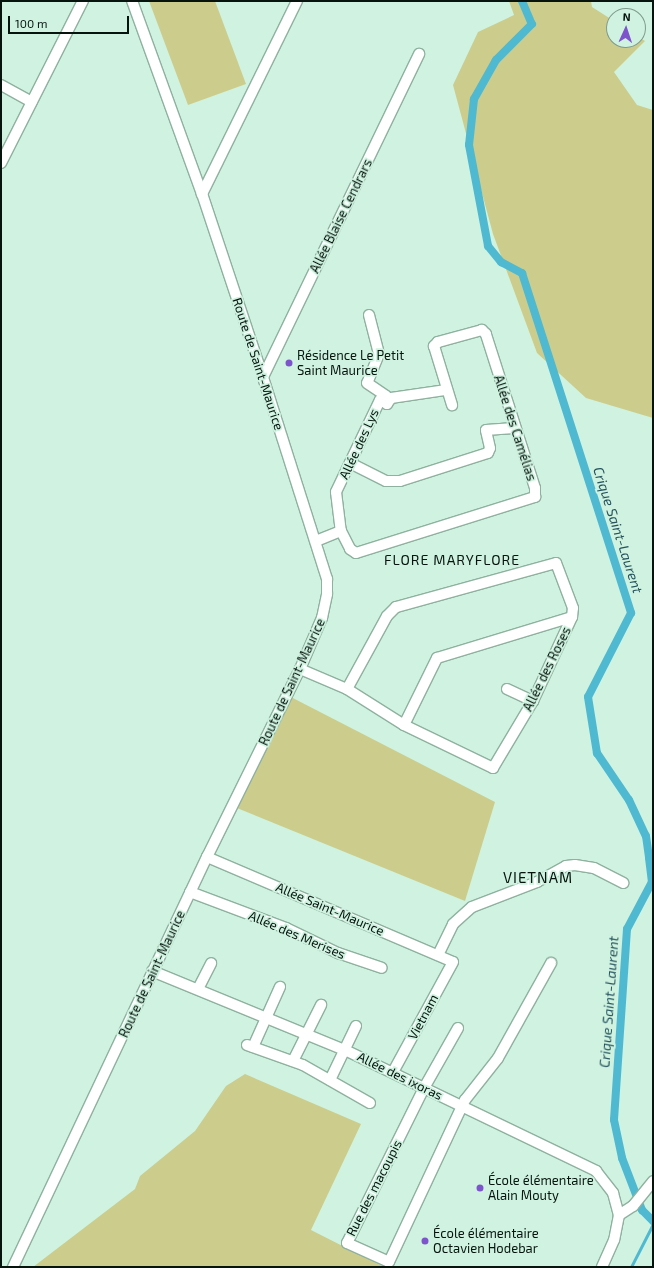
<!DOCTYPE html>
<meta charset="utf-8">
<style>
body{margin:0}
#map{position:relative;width:654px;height:1268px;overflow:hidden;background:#cff3e0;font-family:"Exo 2",sans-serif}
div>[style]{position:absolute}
.green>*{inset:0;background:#cccd8c}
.stream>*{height:2.5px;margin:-1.25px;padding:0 1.25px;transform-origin:1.25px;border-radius:1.25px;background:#4fb9d1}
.canal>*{height:8px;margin:-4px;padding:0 4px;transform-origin:4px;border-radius:4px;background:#4fb9d1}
.roads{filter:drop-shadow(1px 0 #8fb19f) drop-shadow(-1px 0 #8fb19f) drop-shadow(0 1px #8fb19f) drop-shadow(0 -1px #8fb19f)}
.minor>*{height:10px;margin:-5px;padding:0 5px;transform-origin:5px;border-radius:5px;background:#fff}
.dots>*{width:11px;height:11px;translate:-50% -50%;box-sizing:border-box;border:2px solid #cff3e0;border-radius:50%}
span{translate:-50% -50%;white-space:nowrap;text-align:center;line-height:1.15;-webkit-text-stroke:3.5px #cff3e0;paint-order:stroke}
.street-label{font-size:13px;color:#07140e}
.poi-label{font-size:13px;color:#07140e}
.left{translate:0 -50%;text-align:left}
.water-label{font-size:14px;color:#25525d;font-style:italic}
.neighbourhood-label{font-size:14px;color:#07140e;letter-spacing:1px}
.quarter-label{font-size:15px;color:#07140e;letter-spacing:1px}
.frame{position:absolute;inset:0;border:2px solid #07140e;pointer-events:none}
.north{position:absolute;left:606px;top:8px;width:40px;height:40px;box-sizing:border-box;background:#cff3e0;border:1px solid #7f9a8c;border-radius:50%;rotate:3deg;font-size:11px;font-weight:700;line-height:16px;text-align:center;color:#07140e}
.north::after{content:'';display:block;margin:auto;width:14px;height:18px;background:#7e54cd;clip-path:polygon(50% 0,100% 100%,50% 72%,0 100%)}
.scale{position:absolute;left:8px;top:16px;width:121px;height:18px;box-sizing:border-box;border:2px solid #07140e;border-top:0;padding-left:5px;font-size:12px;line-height:14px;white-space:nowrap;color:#07140e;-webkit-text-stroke:3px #cff3e0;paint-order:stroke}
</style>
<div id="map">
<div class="green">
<i style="clip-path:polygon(149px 1px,215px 1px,246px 84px,188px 105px)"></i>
<i style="clip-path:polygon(509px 1px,591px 1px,592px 7px,614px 21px,614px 40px,638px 40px,638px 37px,645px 41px,614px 72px,637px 105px,653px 110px,653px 418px,586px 398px,537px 353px,493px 234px,453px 85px,478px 32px,514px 15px)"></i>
<i style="clip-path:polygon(287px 695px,495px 802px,465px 901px,232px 806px)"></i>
<i style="clip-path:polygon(245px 1074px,361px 1124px,311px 1230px,384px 1267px,33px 1267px,135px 1189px,140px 1176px,195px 1131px,226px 1086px)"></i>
</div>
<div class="stream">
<i style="left:631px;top:1267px;width:48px;rotate:-62.9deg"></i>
</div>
<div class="canal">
<i style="left:522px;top:1px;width:25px;rotate:67deg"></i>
<i style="left:532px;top:24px;width:51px;rotate:135deg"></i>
<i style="left:496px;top:60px;width:45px;rotate:119.4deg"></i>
<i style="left:474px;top:99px;width:46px;rotate:96.2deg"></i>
<i style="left:469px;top:145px;width:103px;rotate:79.3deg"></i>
<i style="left:488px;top:246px;width:21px;rotate:51deg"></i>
<i style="left:501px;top:262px;width:24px;rotate:28deg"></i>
<i style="left:522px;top:273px;width:357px;rotate:72.2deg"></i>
<i style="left:631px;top:613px;width:94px;rotate:117.1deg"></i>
<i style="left:588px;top:697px;width:57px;rotate:80.9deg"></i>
<i style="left:597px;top:753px;width:57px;rotate:55.8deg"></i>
<i style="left:629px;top:800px;width:40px;rotate:65deg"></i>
<i style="left:646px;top:836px;width:22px;rotate:82deg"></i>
<i style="left:649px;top:858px;width:24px;rotate:83deg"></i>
<i style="left:652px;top:882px;width:53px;rotate:118deg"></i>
<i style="left:627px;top:929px;width:191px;rotate:93.9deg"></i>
<i style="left:614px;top:1120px;width:39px;rotate:78deg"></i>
<i style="left:622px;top:1158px;width:56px;rotate:69deg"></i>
<i style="left:642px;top:1210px;width:16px;rotate:45deg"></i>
</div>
<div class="roads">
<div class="minor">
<i style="left:1px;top:85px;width:35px;rotate:29deg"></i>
<i style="left:1px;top:163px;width:182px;rotate:-63.2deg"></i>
<i style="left:202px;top:194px;width:215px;rotate:-63.8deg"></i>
<i style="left:369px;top:315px;width:40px;rotate:75.6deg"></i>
<i style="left:379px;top:354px;width:31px;rotate:112deg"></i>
<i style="left:367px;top:383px;width:23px;rotate:34deg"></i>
<i style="left:386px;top:396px;width:6px;rotate:81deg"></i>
<i style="left:263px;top:377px;width:359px;rotate:-64.2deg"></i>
<i style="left:387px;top:404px;width:8px;rotate:-150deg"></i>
<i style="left:380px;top:400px;width:102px;rotate:115.6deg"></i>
<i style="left:336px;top:492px;width:39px;rotate:83deg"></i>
<i style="left:341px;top:531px;width:20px;rotate:63deg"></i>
<i style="left:350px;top:549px;width:7px;rotate:34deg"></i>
<i style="left:356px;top:553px;width:188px;rotate:-17.4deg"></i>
<i style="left:535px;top:497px;width:9px;rotate:-90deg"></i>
<i style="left:535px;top:488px;width:162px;rotate:-107.7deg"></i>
<i style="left:486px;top:334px;width:6px;rotate:-135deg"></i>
<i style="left:482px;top:330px;width:46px;rotate:164.7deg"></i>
<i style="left:438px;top:342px;width:6px;rotate:135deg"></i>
<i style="left:434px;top:346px;width:62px;rotate:73deg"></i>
<i style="left:387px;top:404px;width:7px;rotate:-56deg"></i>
<i style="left:391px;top:398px;width:56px;rotate:-8.3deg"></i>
<i style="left:350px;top:463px;width:40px;rotate:26.6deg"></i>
<i style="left:386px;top:481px;width:14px"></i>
<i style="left:400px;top:481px;width:92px;rotate:-17.7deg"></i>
<i style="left:488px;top:453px;width:5px;rotate:-68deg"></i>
<i style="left:490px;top:448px;width:18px;rotate:-103deg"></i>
<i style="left:486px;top:430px;width:28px;rotate:-4deg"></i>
<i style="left:316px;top:541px;width:27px;rotate:-22deg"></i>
<i style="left:300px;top:669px;width:51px;rotate:23.1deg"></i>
<i style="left:347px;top:689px;width:67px;rotate:32.3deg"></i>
<i style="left:404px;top:725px;width:99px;rotate:25.8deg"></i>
<i style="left:493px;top:768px;width:78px;rotate:-59.2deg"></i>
<i style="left:533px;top:701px;width:93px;rotate:-65.1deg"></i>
<i style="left:572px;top:617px;width:9px;rotate:-84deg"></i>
<i style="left:573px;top:608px;width:48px;rotate:-110.7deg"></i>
<i style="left:556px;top:563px;width:166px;rotate:164.6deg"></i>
<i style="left:396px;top:607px;width:13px;rotate:135deg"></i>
<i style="left:387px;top:616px;width:83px;rotate:118.7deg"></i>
<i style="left:507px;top:689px;width:29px;rotate:25deg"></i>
<i style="left:404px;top:725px;width:75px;rotate:-63.8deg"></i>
<i style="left:437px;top:658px;width:141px;rotate:-16.9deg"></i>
<i style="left:207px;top:857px;width:267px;rotate:23.1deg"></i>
<i style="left:453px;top:962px;width:125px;rotate:118.6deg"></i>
<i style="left:190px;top:892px;width:103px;rotate:20.6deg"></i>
<i style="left:286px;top:928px;width:58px;rotate:25.7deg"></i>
<i style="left:338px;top:953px;width:46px;rotate:18.8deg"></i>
<i style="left:438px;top:955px;width:34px;rotate:-64deg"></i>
<i style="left:453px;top:924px;width:25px;rotate:-42deg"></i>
<i style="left:472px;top:907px;width:70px;rotate:-21deg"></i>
<i style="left:537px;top:882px;width:33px;rotate:-29deg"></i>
<i style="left:566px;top:866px;width:9px;rotate:-6deg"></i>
<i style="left:575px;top:865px;width:19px;rotate:9deg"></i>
<i style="left:594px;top:868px;width:33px;rotate:27deg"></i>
<i style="left:152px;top:971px;width:209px;rotate:22.3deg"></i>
<i style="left:345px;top:1050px;width:279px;rotate:25.7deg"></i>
<i style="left:596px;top:1171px;width:28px;rotate:52deg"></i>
<i style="left:613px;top:1193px;width:23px;rotate:75deg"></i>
<i style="left:619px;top:1215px;width:25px;rotate:101deg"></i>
<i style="left:614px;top:1240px;width:30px;rotate:114deg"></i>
<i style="left:198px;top:989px;width:29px;rotate:-63deg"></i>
<i style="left:458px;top:1028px;width:69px;rotate:119.5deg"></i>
<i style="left:424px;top:1088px;width:173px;rotate:116.4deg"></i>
<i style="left:347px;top:1243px;width:46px;rotate:24.3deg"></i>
<i style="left:389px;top:1262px;width:179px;rotate:-64.9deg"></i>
<i style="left:465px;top:1100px;width:53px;rotate:-51.8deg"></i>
<i style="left:498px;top:1058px;width:109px;rotate:-60.8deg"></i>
<i style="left:247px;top:1045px;width:59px;rotate:19.7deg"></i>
<i style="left:303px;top:1065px;width:77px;rotate:29.6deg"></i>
<i style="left:253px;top:1047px;width:66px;rotate:-65.8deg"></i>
<i style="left:293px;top:1061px;width:63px;rotate:-63.4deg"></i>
<i style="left:330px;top:1080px;width:60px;rotate:-64.3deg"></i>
<i style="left:619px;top:1215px;width:17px;rotate:-33deg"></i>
<i style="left:633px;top:1206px;width:32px;rotate:-51deg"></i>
<i style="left:13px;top:1267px;width:454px;rotate:-64.7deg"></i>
<i style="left:207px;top:857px;width:210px;rotate:-63.7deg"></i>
<i style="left:300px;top:669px;width:56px;rotate:-66.7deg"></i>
<i style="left:322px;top:618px;width:25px;rotate:-78deg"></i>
<i style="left:327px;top:594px;width:15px;rotate:-90deg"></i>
<i style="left:327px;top:579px;width:212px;rotate:-107.6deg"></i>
<i style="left:263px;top:377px;width:193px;rotate:-108.4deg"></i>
<i style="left:202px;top:194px;width:205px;rotate:-109.9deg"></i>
</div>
</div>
<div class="dots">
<i style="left:289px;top:363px;background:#7e54cd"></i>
<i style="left:480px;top:1188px;background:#7e54cd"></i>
<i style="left:425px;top:1241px;background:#7e54cd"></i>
</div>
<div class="street-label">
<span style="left:341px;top:216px;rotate:-64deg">Allée Blaise Cendrars</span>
<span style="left:258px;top:364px;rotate:72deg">Route de Saint-Maurice</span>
<span style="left:515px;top:428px;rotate:72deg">Allée des Camélias</span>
<span style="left:359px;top:444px;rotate:-65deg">Allée des Lys</span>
<span style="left:547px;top:669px;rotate:-64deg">Allée des Roses</span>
<span style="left:292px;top:682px;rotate:-65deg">Route de Saint-Maurice</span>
<span style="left:330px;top:909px;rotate:23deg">Allée Saint-Maurice</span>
<span style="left:297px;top:935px;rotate:23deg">Allée des Merises</span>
<span style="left:152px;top:974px;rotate:-65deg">Route de Saint-Maurice</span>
<span style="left:423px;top:1017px;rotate:-62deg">Vietnam</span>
<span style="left:400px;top:1076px;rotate:26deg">Allée des ixoras</span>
<span style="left:374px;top:1188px;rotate:-63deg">Rue des macoupis</span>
</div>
<div class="poi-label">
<span class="left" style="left:297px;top:363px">Résidence Le Petit<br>Saint Maurice</span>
<span class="left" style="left:488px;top:1188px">École élémentaire<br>Alain Mouty</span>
<span class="left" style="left:433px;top:1241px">École élémentaire<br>Octavien Hodebar</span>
</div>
<div class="water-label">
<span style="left:618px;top:530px;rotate:72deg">Crique Saint-Laurent</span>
<span style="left:609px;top:1002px;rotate:-86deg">Crique Saint-Laurent</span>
</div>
<div class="neighbourhood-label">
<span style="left:452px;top:560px">FLORE MARYFLORE</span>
</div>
<div class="quarter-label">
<span style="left:538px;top:878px">VIETNAM</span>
</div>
<div class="frame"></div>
<div class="north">N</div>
<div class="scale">100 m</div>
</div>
